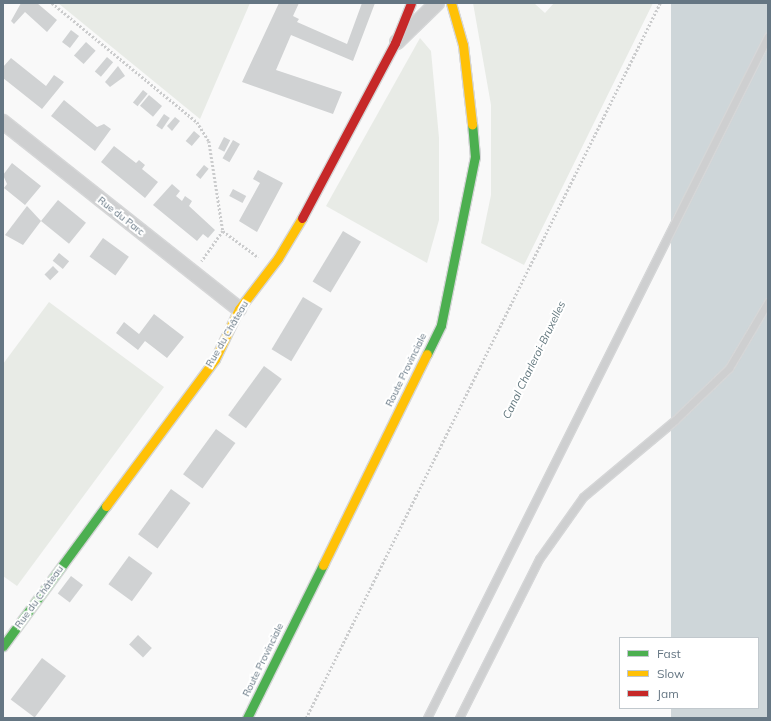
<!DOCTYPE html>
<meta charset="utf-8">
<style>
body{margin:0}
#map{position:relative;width:771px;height:721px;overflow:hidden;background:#f9f9f9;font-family:Mulish,sans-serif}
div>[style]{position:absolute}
.green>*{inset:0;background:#e8ebe6}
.water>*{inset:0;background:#ced6d9;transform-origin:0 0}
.building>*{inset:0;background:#d0d2d3;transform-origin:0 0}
.path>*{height:2.5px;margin-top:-1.25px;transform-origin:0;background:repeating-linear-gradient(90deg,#cbcccd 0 2px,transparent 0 4px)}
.roads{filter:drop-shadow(1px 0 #d5d6d7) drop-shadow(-1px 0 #d5d6d7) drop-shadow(0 1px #d5d6d7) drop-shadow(0 -1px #d5d6d7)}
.lane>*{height:7px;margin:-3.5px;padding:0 3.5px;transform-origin:3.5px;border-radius:3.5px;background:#cecfd0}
.street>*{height:14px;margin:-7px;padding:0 7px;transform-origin:7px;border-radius:7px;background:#cecfd0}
.fast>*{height:9px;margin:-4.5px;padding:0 4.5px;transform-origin:4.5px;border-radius:4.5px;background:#4caf50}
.slow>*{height:9px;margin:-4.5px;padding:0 4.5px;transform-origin:4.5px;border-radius:4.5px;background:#ffc107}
.jam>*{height:9px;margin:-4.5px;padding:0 4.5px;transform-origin:4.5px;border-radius:4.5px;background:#c62828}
span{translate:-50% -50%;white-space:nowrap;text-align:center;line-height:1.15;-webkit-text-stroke:4px #fff;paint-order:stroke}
.street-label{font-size:10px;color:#657683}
.water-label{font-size:11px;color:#60757c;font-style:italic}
.frame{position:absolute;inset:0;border:4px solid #657683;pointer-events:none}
.legend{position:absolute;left:619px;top:637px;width:140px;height:72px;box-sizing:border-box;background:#fff;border:1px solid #c1c8cd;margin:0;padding:5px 7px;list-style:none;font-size:12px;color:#657683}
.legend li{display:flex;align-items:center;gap:8px;height:20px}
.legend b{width:20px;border:1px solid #c1c8cd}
</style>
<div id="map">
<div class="green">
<i style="clip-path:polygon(58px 3px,250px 3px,200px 119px)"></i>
<i style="clip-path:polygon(473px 3px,534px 3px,545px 13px,554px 3px,653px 3px,524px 265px,481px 243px,491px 195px,491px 105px)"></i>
<i style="clip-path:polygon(420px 38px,431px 51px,439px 138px,439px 220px,427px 263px,326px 206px)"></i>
<i style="clip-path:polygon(49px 302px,164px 387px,17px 586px,3px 576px,3px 364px)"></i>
</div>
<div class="water">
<i style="left:671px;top:3px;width:96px;height:797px"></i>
</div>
<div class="building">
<i style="clip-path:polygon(21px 3px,37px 3px,57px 20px,47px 32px,25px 12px,14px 24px,11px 21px)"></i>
<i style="clip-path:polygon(279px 3px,299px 3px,293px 16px,299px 19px,297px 22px,347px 44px,362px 3px,375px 3px,353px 61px,291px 35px,276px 70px,342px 92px,333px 114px,242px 82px)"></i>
<i style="left:71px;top:30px;width:10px;height:15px;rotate:37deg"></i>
<i style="left:86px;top:42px;width:13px;height:18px;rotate:42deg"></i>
<i style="left:107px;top:57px;width:8px;height:19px;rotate:40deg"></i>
<i style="clip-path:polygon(11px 58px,46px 86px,54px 75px,64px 82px,42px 109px,3px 78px,3px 67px)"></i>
<i style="clip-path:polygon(118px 66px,125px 76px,110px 87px,105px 82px)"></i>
<i style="left:143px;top:90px;width:6px;height:16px;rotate:39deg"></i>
<i style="left:149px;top:95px;width:17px;height:14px;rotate:40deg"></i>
<i style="clip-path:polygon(64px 100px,97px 127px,104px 124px,111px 129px,95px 151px,51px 116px)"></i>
<i style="left:164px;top:114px;width:7px;height:14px;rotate:34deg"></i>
<i style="clip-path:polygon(175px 117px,180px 121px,172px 131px,167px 126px)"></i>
<i style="left:194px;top:131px;width:8px;height:13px;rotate:40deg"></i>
<i style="left:224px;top:137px;width:7px;height:13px;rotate:27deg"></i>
<i style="left:233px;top:140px;width:8px;height:21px;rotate:30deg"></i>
<i style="clip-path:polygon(114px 146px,136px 163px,139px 160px,145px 165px,142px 169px,158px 182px,145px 198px,101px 162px)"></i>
<i style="clip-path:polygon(12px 163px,41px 186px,25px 205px,4px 188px,7px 184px,3px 175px)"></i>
<i style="left:204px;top:165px;width:6px;height:13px;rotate:39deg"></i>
<i style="clip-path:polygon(258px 170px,283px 183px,257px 232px,239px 221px,260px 183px,253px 179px)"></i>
<i style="clip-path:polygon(172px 184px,180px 191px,176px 196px,182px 201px,185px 196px,192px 201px,189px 206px,215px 230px,208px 238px,203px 234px,197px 241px,153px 205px)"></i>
<i style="left:233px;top:189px;width:15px;height:8px;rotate:28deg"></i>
<i style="left:58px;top:200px;width:36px;height:27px;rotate:39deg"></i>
<i style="clip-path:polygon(27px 206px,41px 221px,23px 245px,5px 235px)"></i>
<i style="left:343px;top:231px;width:21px;height:59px;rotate:31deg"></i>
<i style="left:103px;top:238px;width:32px;height:23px;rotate:36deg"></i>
<i style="left:59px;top:253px;width:13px;height:10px;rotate:39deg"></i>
<i style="left:53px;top:266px;width:8px;height:12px;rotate:45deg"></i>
<i style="left:303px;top:297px;width:23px;height:61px;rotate:31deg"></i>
<i style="clip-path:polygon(154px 314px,184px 337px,167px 358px,145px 341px,138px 350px,116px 333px,124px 322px,139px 334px)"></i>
<i style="left:264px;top:366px;width:22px;height:61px;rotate:36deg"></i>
<i style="left:216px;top:429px;width:24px;height:56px;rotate:36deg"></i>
<i style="left:171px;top:489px;width:24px;height:56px;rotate:36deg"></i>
<i style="left:129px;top:556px;width:29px;height:35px;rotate:36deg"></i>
<i style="left:71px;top:576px;width:15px;height:22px;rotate:37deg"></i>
<i style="left:138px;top:635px;width:19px;height:13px;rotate:43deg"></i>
<i style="left:42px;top:658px;width:30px;height:52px;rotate:37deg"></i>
</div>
<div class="path">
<i style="left:52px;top:3px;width:188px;rotate:39.4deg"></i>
<i style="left:197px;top:122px;width:22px;rotate:58deg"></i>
<i style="left:209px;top:141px;width:91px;rotate:81.2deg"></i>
<i style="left:223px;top:231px;width:37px;rotate:125deg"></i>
<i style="left:223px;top:231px;width:44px;rotate:36.6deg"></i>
<i style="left:306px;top:718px;width:798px;rotate:-63.66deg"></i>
</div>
<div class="roads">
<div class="lane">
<i style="left:427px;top:718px;width:762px;rotate:-63.43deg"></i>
<i style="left:459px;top:718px;width:178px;rotate:-63.3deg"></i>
<i style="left:539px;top:559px;width:76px;rotate:-54.6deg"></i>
<i style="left:583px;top:497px;width:120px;rotate:-39.9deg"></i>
<i style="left:675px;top:420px;width:75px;rotate:-43.9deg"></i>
<i style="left:729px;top:368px;width:77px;rotate:-59.4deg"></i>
</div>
<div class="street">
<i style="left:397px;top:42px;width:56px;rotate:-44.3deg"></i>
<i style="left:3px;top:122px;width:301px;rotate:38.4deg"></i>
</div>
<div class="fast">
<i style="left:427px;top:354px;width:32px;rotate:-64deg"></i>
<i style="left:441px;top:325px;width:171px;rotate:-78.6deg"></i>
<i style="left:475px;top:157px;width:33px;rotate:-95deg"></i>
<i style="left:3px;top:646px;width:174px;rotate:-53.7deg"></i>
<i style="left:247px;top:718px;width:171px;rotate:-63.6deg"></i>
</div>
<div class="slow">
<i style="left:451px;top:3px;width:44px;rotate:74.1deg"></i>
<i style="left:463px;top:45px;width:80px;rotate:83.5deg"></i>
<i style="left:106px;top:506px;width:183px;rotate:-53.4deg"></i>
<i style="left:215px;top:359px;width:55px;rotate:-64.4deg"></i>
<i style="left:239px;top:309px;width:64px;rotate:-52.6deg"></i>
<i style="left:278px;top:258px;width:47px;rotate:-59deg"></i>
<i style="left:323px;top:565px;width:235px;rotate:-63.8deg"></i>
</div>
<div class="jam">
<i style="left:302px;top:218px;width:198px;rotate:-62deg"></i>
<i style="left:395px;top:43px;width:43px;rotate:-68.2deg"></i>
</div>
</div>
<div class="street-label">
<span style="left:121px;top:216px;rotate:38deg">Rue du Parc</span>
<span style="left:227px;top:334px;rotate:-60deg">Rue du Château</span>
<span style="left:406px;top:370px;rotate:-64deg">Route Provinciale</span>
<span style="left:39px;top:597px;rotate:-54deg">Rue du Château</span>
<span style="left:263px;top:660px;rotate:-64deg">Route Provinciale</span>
</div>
<div class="water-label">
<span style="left:534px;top:360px;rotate:-64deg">Canal Charleroi-Bruxelles</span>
</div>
<div class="frame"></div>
<ul class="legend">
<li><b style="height:5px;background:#4caf50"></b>Fast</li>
<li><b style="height:5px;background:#ffc107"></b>Slow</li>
<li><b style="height:5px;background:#c62828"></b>Jam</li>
</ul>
</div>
